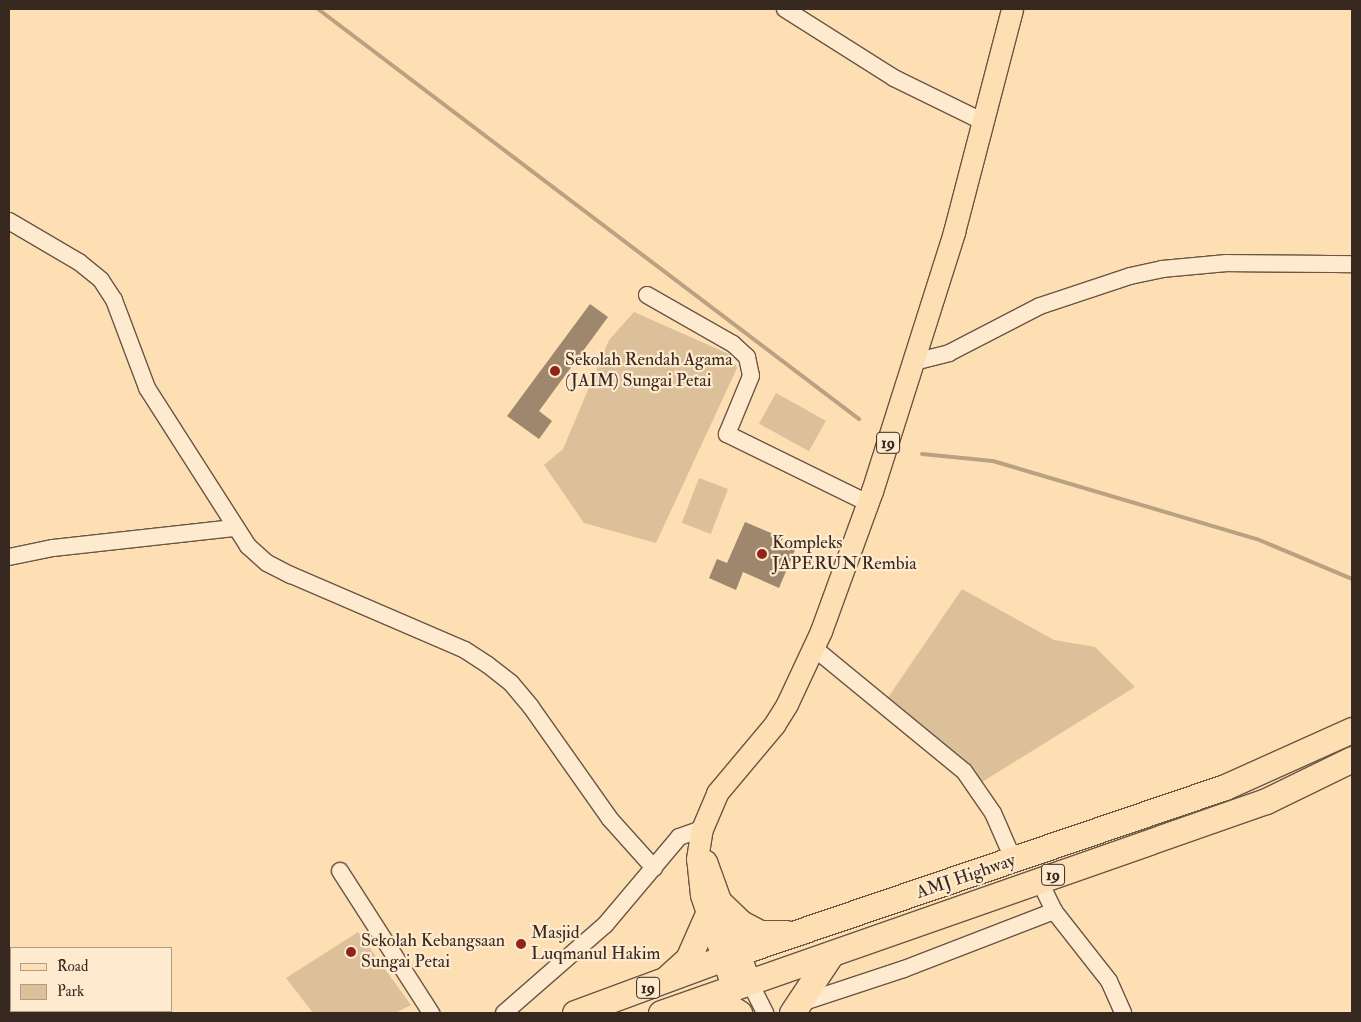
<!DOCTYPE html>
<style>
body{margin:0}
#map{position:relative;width:1361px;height:1022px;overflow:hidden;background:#fedfb3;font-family:"IM FELL Double Pica",serif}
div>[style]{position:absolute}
.green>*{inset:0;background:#dcc09a;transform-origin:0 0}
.stream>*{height:4px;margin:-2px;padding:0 2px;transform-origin:2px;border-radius:2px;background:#baa181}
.building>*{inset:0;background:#9e876c}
.roads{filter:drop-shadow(1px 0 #695645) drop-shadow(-1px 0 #695645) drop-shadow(0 1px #695645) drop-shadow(0 -1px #695645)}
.minor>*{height:16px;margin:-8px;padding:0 8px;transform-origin:8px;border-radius:8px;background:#feeace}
.major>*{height:21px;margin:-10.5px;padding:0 10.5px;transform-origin:10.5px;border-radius:10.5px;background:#fedfb3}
.highway>*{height:25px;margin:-12.5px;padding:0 12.5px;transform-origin:12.5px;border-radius:12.5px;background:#fedfb3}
.dots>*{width:14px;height:14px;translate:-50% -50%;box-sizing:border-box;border:2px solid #feeace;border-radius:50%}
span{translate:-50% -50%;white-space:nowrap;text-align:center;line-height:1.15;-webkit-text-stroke:4.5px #feeace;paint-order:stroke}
.shield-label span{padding:1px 4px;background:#feeace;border:1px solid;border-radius:4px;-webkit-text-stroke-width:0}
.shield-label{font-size:16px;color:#372820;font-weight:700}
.poi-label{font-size:18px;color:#372820}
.left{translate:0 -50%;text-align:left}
.street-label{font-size:18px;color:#372820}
.frame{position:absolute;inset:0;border:10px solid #372820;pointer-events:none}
.legend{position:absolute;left:10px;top:947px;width:162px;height:65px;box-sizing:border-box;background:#feeace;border:1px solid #ae9c88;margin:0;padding:6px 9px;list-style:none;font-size:15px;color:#372820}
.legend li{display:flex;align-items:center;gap:10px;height:25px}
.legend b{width:25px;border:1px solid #ae9c88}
</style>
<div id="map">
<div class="green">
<i style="clip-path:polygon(634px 312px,731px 355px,737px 368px,656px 543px,584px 523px,544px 465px,563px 449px,609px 340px)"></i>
<i style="left:776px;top:393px;width:57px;height:35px;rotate:29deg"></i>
<i style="left:699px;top:478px;width:31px;height:48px;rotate:21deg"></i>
<i style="clip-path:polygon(962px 589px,1054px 640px,1095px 647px,1135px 687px,982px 782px,887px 699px)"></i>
<i style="clip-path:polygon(358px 932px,411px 1005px,395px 1013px,313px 1013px,286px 978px)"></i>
</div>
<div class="stream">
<i style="left:318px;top:9px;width:679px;rotate:37.16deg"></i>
<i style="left:922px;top:454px;width:71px;rotate:5.6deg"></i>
<i style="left:993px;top:461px;width:275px;rotate:16.5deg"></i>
<i style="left:1257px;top:539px;width:103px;rotate:22.8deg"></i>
</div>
<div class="building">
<i style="clip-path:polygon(590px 304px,608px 317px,539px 411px,552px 421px,539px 439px,507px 416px)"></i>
<i style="clip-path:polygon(745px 522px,783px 538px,780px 543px,795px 550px,779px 588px,743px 572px,736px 590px,709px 578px,717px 559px,727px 563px)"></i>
</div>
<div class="roads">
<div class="minor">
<i style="left:785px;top:9px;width:129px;rotate:32.3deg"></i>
<i style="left:894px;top:78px;width:100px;rotate:26.1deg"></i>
<i style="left:9px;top:221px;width:81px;rotate:30.4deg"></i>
<i style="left:79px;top:262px;width:28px;rotate:39deg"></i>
<i style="left:101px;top:280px;width:24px;rotate:57deg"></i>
<i style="left:114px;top:300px;width:94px;rotate:69.4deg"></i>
<i style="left:147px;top:388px;width:188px;rotate:57.4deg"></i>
<i style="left:248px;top:546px;width:25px;rotate:42deg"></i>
<i style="left:267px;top:563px;width:27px;rotate:27deg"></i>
<i style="left:291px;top:575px;width:189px;rotate:23.3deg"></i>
<i style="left:465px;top:650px;width:27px;rotate:33deg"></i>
<i style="left:488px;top:665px;width:29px;rotate:38deg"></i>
<i style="left:511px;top:683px;width:31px;rotate:50deg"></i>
<i style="left:531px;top:707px;width:137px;rotate:54.8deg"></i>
<i style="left:610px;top:819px;width:66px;rotate:48.1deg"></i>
<i style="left:647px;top:295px;width:99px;rotate:29.7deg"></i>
<i style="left:733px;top:344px;width:19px;rotate:43deg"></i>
<i style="left:747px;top:357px;width:19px;rotate:78deg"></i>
<i style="left:751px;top:376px;width:63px;rotate:112.5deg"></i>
<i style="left:727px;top:434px;width:157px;rotate:26.1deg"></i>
<i style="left:914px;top:362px;width:36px;rotate:-14deg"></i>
<i style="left:949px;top:353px;width:102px;rotate:-27.3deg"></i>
<i style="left:1040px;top:306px;width:95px;rotate:-18.4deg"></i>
<i style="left:1130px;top:276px;width:33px;rotate:-12deg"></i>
<i style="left:1162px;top:269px;width:65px;rotate:-5.3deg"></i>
<i style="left:1227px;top:263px;width:125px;rotate:0.5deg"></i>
<i style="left:9px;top:557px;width:45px;rotate:-11.6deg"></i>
<i style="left:53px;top:548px;width:182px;rotate:-6.3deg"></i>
<i style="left:814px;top:648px;width:194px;rotate:39.4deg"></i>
<i style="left:964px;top:771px;width:51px;rotate:55.4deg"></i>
<i style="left:993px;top:813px;width:52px;rotate:66.4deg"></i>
<i style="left:340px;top:871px;width:169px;rotate:57.3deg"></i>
<i style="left:1039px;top:880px;width:34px;rotate:64deg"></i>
<i style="left:1054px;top:911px;width:89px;rotate:51.8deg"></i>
<i style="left:1109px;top:981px;width:35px;rotate:66deg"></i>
<i style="left:750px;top:983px;width:34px;rotate:63deg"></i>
<i style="left:798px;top:1004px;width:112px;rotate:-18.3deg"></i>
<i style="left:904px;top:969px;width:161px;rotate:-21.1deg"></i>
<i style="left:504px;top:1013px;width:134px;rotate:-41.1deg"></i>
<i style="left:605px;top:925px;width:115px;rotate:-49.9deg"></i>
<i style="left:679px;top:837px;width:24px;rotate:-19deg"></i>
</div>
<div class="major">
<i style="left:706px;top:861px;width:130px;rotate:70.2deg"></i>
<i style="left:733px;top:989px;width:99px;rotate:-108.8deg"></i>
<i style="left:701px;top:895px;width:36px;rotate:-96deg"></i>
<i style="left:697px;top:859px;width:30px;rotate:-81deg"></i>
<i style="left:702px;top:829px;width:39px;rotate:-67deg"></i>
<i style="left:717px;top:793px;width:89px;rotate:-50deg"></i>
<i style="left:774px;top:725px;width:25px;rotate:-58deg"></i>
<i style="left:787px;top:704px;width:81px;rotate:-65deg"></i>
<i style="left:821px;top:631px;width:149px;rotate:-70deg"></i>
<i style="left:872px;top:491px;width:272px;rotate:-72.4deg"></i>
<i style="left:954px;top:232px;width:230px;rotate:-75.4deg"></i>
</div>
<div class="highway">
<i style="left:719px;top:902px;width:30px;rotate:44deg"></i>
<i style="left:741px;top:923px;width:21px;rotate:28deg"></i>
<i style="left:760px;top:933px;width:26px"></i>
<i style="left:669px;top:976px;width:25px;rotate:-42deg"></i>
<i style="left:688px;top:959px;width:47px;rotate:-66.2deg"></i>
<i style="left:699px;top:1001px;width:26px;rotate:7deg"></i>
<i style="left:725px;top:1004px;width:17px;rotate:33deg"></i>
<i style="left:575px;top:1013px;width:173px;rotate:-20.3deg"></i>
<i style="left:737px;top:953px;width:515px;rotate:-18.79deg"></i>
<i style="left:1225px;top:787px;width:139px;rotate:-24.2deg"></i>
<i style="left:661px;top:1013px;width:641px;rotate:-19.31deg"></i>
<i style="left:1266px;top:801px;width:96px;rotate:-26deg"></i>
<i style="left:792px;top:1013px;width:71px;rotate:-56.5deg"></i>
</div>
</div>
<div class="dots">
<i style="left:555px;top:371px;background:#8f2418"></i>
<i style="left:762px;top:554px;background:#8f2418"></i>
<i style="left:521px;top:944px;background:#8f2418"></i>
<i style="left:351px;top:952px;background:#8f2418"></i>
</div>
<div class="shield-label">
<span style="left:888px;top:443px">19</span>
<span style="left:1053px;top:875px">19</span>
<span style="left:648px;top:988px">19</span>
</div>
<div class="poi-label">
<span class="left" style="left:565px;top:371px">Sekolah Rendah Agama<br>(JAIM) Sungai Petai</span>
<span class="left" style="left:772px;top:554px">Kompleks<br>JAPERUN Rembia</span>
<span class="left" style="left:531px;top:944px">Masjid<br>Luqmanul Hakim</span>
<span class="left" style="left:361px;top:952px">Sekolah Kebangsaan<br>Sungai Petai</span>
</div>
<div class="street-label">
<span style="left:966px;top:877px;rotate:-19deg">AMJ Highway</span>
</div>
<div class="frame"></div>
<ul class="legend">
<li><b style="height:6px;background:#fedfb3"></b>Road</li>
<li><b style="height:14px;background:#dcc09a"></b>Park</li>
</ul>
</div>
